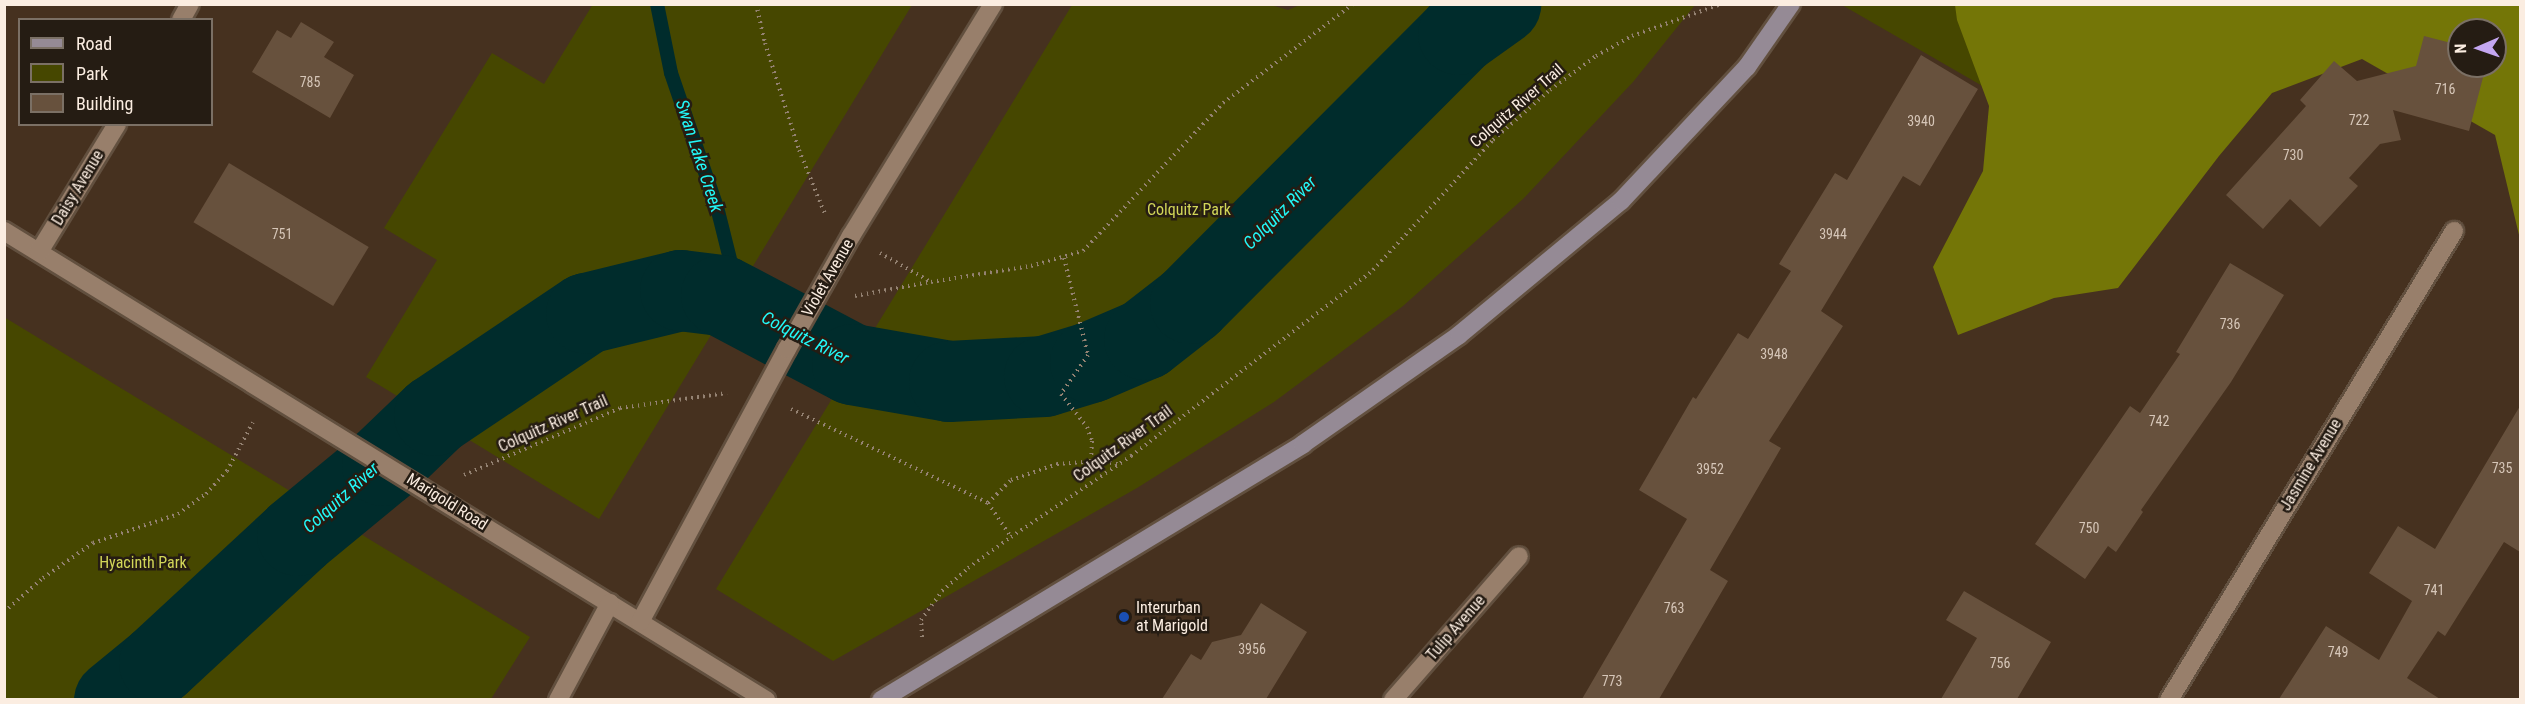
<!DOCTYPE html>
<style>
body{margin:0}
#map{position:relative;width:2525px;height:704px;overflow:hidden;background:#46311f;font-family:"Roboto Condensed",sans-serif}
div>[style]{position:absolute}
.green>*{inset:0;background:#464700}
.forest>*{inset:0;background:#747607}
.stream>*{height:14px;margin:-7px;padding:0 7px;transform-origin:7px;border-radius:7px;background:#002c2c}
.river>*{height:81px;margin:-40.5px;padding:0 40.5px;transform-origin:40.5px;border-radius:40.5px;background:#002c2c}
.building>*{inset:0;background:#67513d;transform-origin:0 0}
.path>*{height:4px;margin-top:-2px;transform-origin:0;background:repeating-linear-gradient(90deg,#948272 0 1.5px,transparent 0 6px)}
.roads{filter:drop-shadow(2px 0 #62503f) drop-shadow(-2px 0 #62503f) drop-shadow(0 2px #62503f) drop-shadow(0 -2px #62503f)}
.street>*{height:18px;margin:-9px;padding:0 9px;transform-origin:9px;border-radius:9px;background:#987f6b}
.secondary>*{height:18px;margin:-9px;padding:0 9px;transform-origin:9px;border-radius:9px;background:#958a95}
.dots>*{width:16px;height:16px;translate:-50% -50%;box-sizing:border-box;border:3px solid #251c13;border-radius:50%}
span{translate:-50% -50%;white-space:nowrap;text-align:center;line-height:1.15;-webkit-text-stroke:5px #251c13;paint-order:stroke}
.number-label{font-size:14px;color:#d6c6b8}
.number-label span{-webkit-text-stroke-width:0}
.street-label{font-size:16px;color:#fbede1}
.park-label{font-size:16px;color:#d2d658}
.poi-label{font-size:16px;color:#fbede1}
.left{translate:0 -50%;text-align:left}
.water-label{font-size:18px;color:#22f8f8;font-style:italic}
.frame{position:absolute;inset:0;border:6px solid #fbede1;pointer-events:none}
.legend{position:absolute;left:18px;top:18px;width:195px;height:108px;box-sizing:border-box;background:#251c13;border:2px solid #7b7065;margin:0;padding:8px 10px;list-style:none;font-size:18px;color:#fbede1}
.legend li{display:flex;align-items:center;gap:12px;height:30px}
.legend b{width:30px;border:2px solid #7b7065}
.north{position:absolute;left:2447px;top:18px;width:60px;height:60px;box-sizing:border-box;background:#251c13;border:2px solid #7b7065;border-radius:50%;rotate:268deg;font-size:16px;font-weight:700;line-height:24px;text-align:center;color:#fbede1}
.north::after{content:'';display:block;margin:auto;width:21px;height:27px;background:#c5a7f1;clip-path:polygon(50% 0,100% 100%,50% 72%,0 100%)}
</style>
<div id="map">
<div class="green">
<i style="clip-path:polygon(593px 4px,912px 5px,599px 519px,366px 377px,437px 260px,384px 228px,492px 53px,544px 84px)"></i>
<i style="clip-path:polygon(1267px 4px,1288px 10px,1302px 4px,1695px 5px,1633px 82px,1523px 199px,1403px 306px,1274px 402px,1137px 488px,833px 661px,716px 589px,1072px 5px)"></i>
<i style="clip-path:polygon(1842px 5px,2194px 5px,2102px 155px)"></i>
<i style="clip-path:polygon(4px 317px,530px 637px,491px 699px,5px 699px)"></i>
</div>
<div class="forest">
<i style="clip-path:polygon(evenodd,1955px 5px,2520px 5px,2520px 239px,2495px 135px,2362px 59px,2272px 93px,2219px 156px,2118px 288px,2054px 298px,1958px 335px,1933px 267px,1983px 171px,1989px 106px,1957px 20px,1955px 5px,2459px 30px,2495px 30px,2495px 66px,2459px 66px,2459px 30px)"></i>
</div>
<div class="stream">
<i style="left:657px;top:4px;width:70px;rotate:78.5deg"></i>
<i style="left:671px;top:73px;width:142px;rotate:71.1deg"></i>
<i style="left:717px;top:207px;width:103px;rotate:76deg"></i>
</div>
<div class="river">
<i style="left:114px;top:700px;width:58px;rotate:-39.4deg"></i>
<i style="left:159px;top:663px;width:188px;rotate:-42.8deg"></i>
<i style="left:297px;top:535px;width:110px;rotate:-39.5deg"></i>
<i style="left:382px;top:465px;width:72px;rotate:-43.9deg"></i>
<i style="left:434px;top:415px;width:183px;rotate:-33.9deg"></i>
<i style="left:586px;top:313px;width:97px;rotate:-13.7deg"></i>
<i style="left:680px;top:290px;width:41px;rotate:7deg"></i>
<i style="left:721px;top:295px;width:148px;rotate:27.8deg"></i>
<i style="left:852px;top:364px;width:98px;rotate:9.9deg"></i>
<i style="left:949px;top:381px;width:95px;rotate:-3deg"></i>
<i style="left:1044px;top:376px;width:48px;rotate:-16.9deg"></i>
<i style="left:1090px;top:362px;width:59px;rotate:-23.1deg"></i>
<i style="left:1144px;top:339px;width:58px;rotate:-38deg"></i>
<i style="left:1190px;top:303px;width:380px;rotate:-45.1deg"></i>
<i style="left:1458px;top:34px;width:52px;rotate:-35.5deg"></i>
</div>
<div class="building">
<i style="clip-path:polygon(301px 22px,334px 42px,324px 57px,354px 75px,330px 118px,252px 72px,277px 30px,291px 38px)"></i>
<i style="clip-path:polygon(2424px 36px,2459px 45px,2459px 66px,2486px 66px,2469px 131px,2393px 110px,2401px 140px,2380px 144px,2349px 178px,2358px 186px,2320px 227px,2290px 199px,2263px 229px,2226px 195px,2306px 106px,2300px 100px,2334px 61px,2357px 81px,2416px 66px)"></i>
<i style="clip-path:polygon(1921px 55px,1978px 89px,1920px 186px,1903px 176px,1821px 311px,1843px 326px,1769px 441px,1781px 448px,1710px 570px,1728px 581px,1659px 699px,1582px 699px,1687px 519px,1639px 490px,1693px 397px,1696px 399px,1738px 333px,1748px 339px,1791px 271px,1779px 264px,1835px 173px,1847px 180px)"></i>
<i style="left:229px;top:163px;width:163px;height:69px;rotate:31deg"></i>
<i style="clip-path:polygon(2230px 263px,2284px 295px,2231px 382px,2141px 510px,2143px 512px,2116px 552px,2108px 546px,2085px 579px,2035px 544px,2130px 406px,2140px 413px,2180px 354px,2176px 352px)"></i>
<i style="clip-path:polygon(2520px 406px,2520px 552px,2504px 542px,2445px 636px,2438px 631px,2407px 678px,2440px 699px,2279px 699px,2326px 626px,2379px 660px,2412px 601px,2369px 573px,2398px 526px,2435px 549px)"></i>
<i style="clip-path:polygon(1964px 591px,2051px 642px,2017px 699px,1941px 699px,1977px 638px,1946px 620px)"></i>
<i style="clip-path:polygon(1261px 603px,1307px 632px,1266px 699px,1162px 699px,1191px 654px,1201px 660px,1212px 642px,1241px 635px)"></i>
</div>
<div class="path">
<i style="left:756px;top:4px;width:40px;rotate:77deg"></i>
<i style="left:765px;top:43px;width:112px;rotate:72.4deg"></i>
<i style="left:799px;top:150px;width:69px;rotate:67.9deg"></i>
<i style="left:880px;top:253px;width:59px;rotate:29.6deg"></i>
<i style="left:931px;top:282px;width:101px;rotate:-9.1deg"></i>
<i style="left:1031px;top:266px;width:54px;rotate:-16.1deg"></i>
<i style="left:1083px;top:251px;width:204px;rotate:-46.6deg"></i>
<i style="left:1223px;top:103px;width:163px;rotate:-37.3deg"></i>
<i style="left:1064px;top:258px;width:100px;rotate:76.1deg"></i>
<i style="left:1088px;top:355px;width:47px;rotate:124.7deg"></i>
<i style="left:1061px;top:394px;width:42px;rotate:51.8deg"></i>
<i style="left:1087px;top:427px;width:15px;rotate:70deg"></i>
<i style="left:1092px;top:441px;width:20px;rotate:93deg"></i>
<i style="left:855px;top:296px;width:76px;rotate:-10.6deg"></i>
<i style="left:791px;top:409px;width:218px;rotate:25.5deg"></i>
<i style="left:988px;top:503px;width:41px;rotate:55.9deg"></i>
<i style="left:1011px;top:537px;width:145px;rotate:-34deg"></i>
<i style="left:1131px;top:456px;width:305px;rotate:-37.5deg"></i>
<i style="left:1373px;top:270px;width:177px;rotate:-47.3deg"></i>
<i style="left:1493px;top:140px;width:76px;rotate:-41.3deg"></i>
<i style="left:1550px;top:90px;width:57px;rotate:-36.5deg"></i>
<i style="left:1596px;top:56px;width:41px;rotate:-29.1deg"></i>
<i style="left:1632px;top:36px;width:95px;rotate:-19.8deg"></i>
<i style="left:464px;top:475px;width:170px;rotate:-23.2deg"></i>
<i style="left:620px;top:408px;width:108px;rotate:-8deg"></i>
<i style="left:988px;top:503px;width:33px;rotate:-45deg"></i>
<i style="left:1011px;top:480px;width:49px;rotate:-19.2deg"></i>
<i style="left:1057px;top:464px;width:41px;rotate:-4.2deg"></i>
<i style="left:1098px;top:461px;width:20px;rotate:9deg"></i>
<i style="left:4px;top:612px;width:52px;rotate:-41.1deg"></i>
<i style="left:43px;top:578px;width:61px;rotate:-35deg"></i>
<i style="left:93px;top:543px;width:90px;rotate:-18.8deg"></i>
<i style="left:178px;top:514px;width:34px;rotate:-36deg"></i>
<i style="left:206px;top:494px;width:31px;rotate:-48deg"></i>
<i style="left:227px;top:471px;width:55px;rotate:-62deg"></i>
<i style="left:922px;top:637px;width:17px;rotate:-93deg"></i>
<i style="left:921px;top:620px;width:36px;rotate:-54deg"></i>
<i style="left:942px;top:591px;width:35px;rotate:-41deg"></i>
<i style="left:968px;top:568px;width:53px;rotate:-35.8deg"></i>
</div>
<div class="roads">
<div class="street">
<i style="left:181px;top:20px;width:18px;rotate:-61deg"></i>
<i style="left:4px;top:231px;width:895px;rotate:31.61deg"></i>
<i style="left:39px;top:252px;width:150px;rotate:-58.6deg"></i>
<i style="left:640px;top:622px;width:310px;rotate:-61.7deg"></i>
<i style="left:787px;top:349px;width:130px;rotate:-60.5deg"></i>
<i style="left:851px;top:236px;width:272px;rotate:-58.5deg"></i>
<i style="left:558px;top:700px;width:110px;rotate:-61.8deg"></i>
<i style="left:1393px;top:700px;width:191px;rotate:-48.8deg"></i>
<i style="left:2169px;top:700px;width:549px;rotate:-58.71deg"></i>
</div>
<div class="secondary">
<i style="left:881px;top:700px;width:494px;rotate:-31.2deg"></i>
<i style="left:1303px;top:444px;width:190px;rotate:-34.9deg"></i>
<i style="left:1459px;top:335px;width:210px;rotate:-39.6deg"></i>
<i style="left:1621px;top:201px;width:184px;rotate:-46.8deg"></i>
<i style="left:1747px;top:67px;width:77px;rotate:-55.1deg"></i>
</div>
</div>
<div class="dots">
<i style="left:1124px;top:617px;background:#1a4fb4"></i>
</div>
<div class="number-label">
<span style="left:310px;top:82px">785</span>
<span style="left:2445px;top:89px">716</span>
<span style="left:2359px;top:120px">722</span>
<span style="left:1921px;top:121px">3940</span>
<span style="left:2293px;top:155px">730</span>
<span style="left:282px;top:234px">751</span>
<span style="left:1833px;top:234px">3944</span>
<span style="left:2230px;top:324px">736</span>
<span style="left:1774px;top:354px">3948</span>
<span style="left:2159px;top:421px">742</span>
<span style="left:2502px;top:468px">735</span>
<span style="left:1710px;top:469px">3952</span>
<span style="left:2089px;top:528px">750</span>
<span style="left:2434px;top:590px">741</span>
<span style="left:1674px;top:608px">763</span>
<span style="left:1252px;top:649px">3956</span>
<span style="left:2338px;top:652px">749</span>
<span style="left:2000px;top:663px">756</span>
<span style="left:1612px;top:681px">773</span>
</div>
<div class="street-label">
<span style="left:1517px;top:106px;rotate:-41deg">Colquitz River Trail</span>
<span style="left:78px;top:188px;rotate:-59deg">Daisy Avenue</span>
<span style="left:828px;top:278px;rotate:-60deg">Violet Avenue</span>
<span style="left:553px;top:424px;rotate:-24deg">Colquitz River Trail</span>
<span style="left:1123px;top:444px;rotate:-36deg">Colquitz River Trail</span>
<span style="left:2311px;top:465px;rotate:-59deg">Jasmine Avenue</span>
<span style="left:447px;top:502px;rotate:32deg">Marigold Road</span>
<span style="left:1456px;top:628px;rotate:-49deg">Tulip Avenue</span>
</div>
<div class="park-label">
<span style="left:1189px;top:210px">Colquitz Park</span>
<span style="left:143px;top:563px">Hyacinth Park</span>
</div>
<div class="poi-label">
<span class="left" style="left:1136px;top:617px">Interurban<br>at Marigold</span>
</div>
<div class="water-label">
<span style="left:699px;top:156px;rotate:72deg">Swan Lake Creek</span>
<span style="left:1280px;top:213px;rotate:-45deg">Colquitz River</span>
<span style="left:805px;top:338px;rotate:27deg">Colquitz River</span>
<span style="left:341px;top:498px;rotate:-42deg">Colquitz River</span>
</div>
<div class="frame"></div>
<ul class="legend">
<li><b style="height:8px;background:#958a95"></b>Road</li>
<li><b style="height:16px;background:#464700"></b>Park</li>
<li><b style="height:16px;background:#67513d"></b>Building</li>
</ul>
<div class="north">N</div>
</div>
